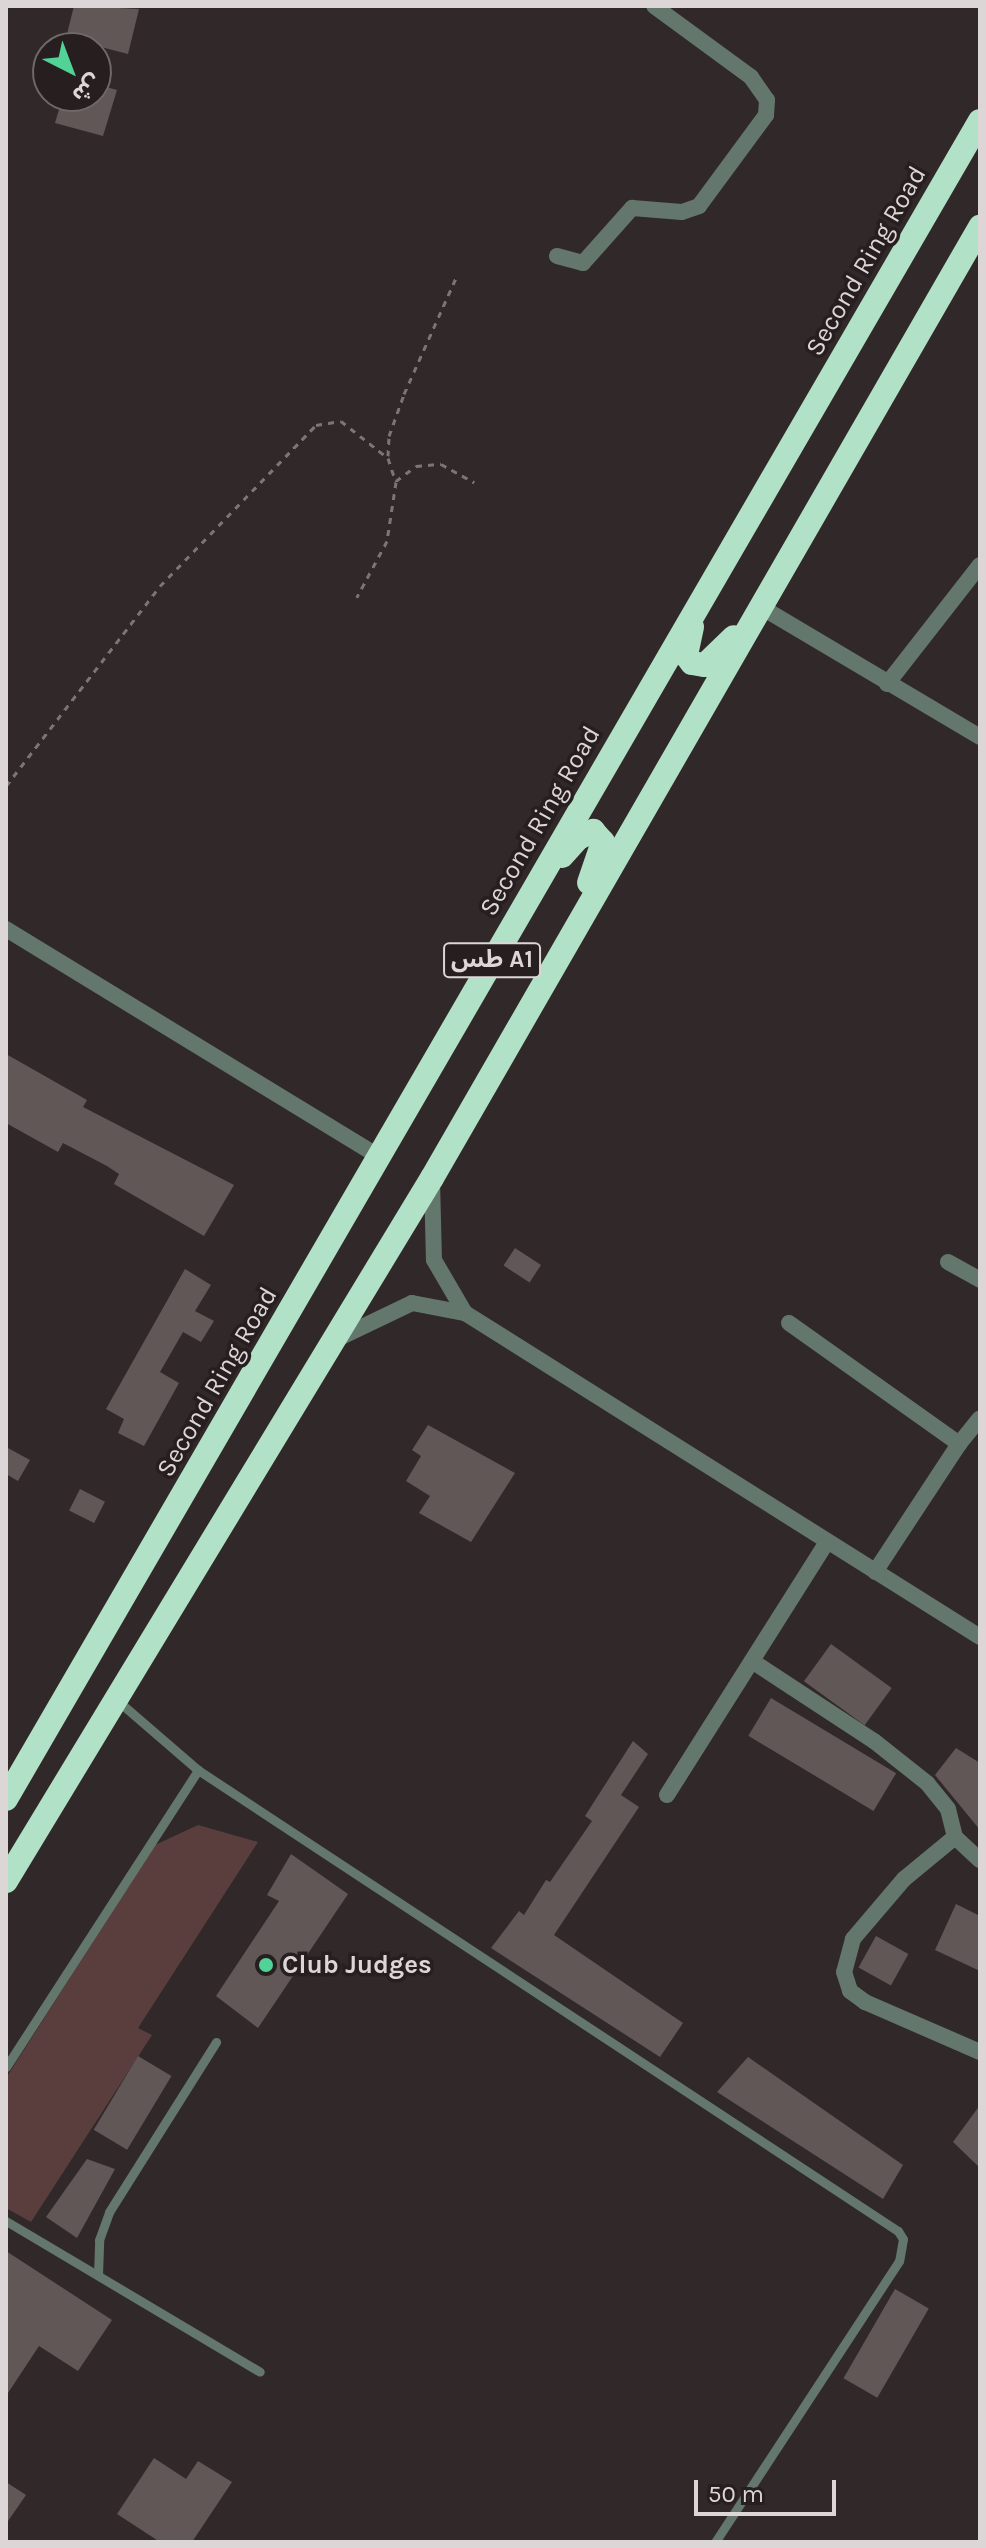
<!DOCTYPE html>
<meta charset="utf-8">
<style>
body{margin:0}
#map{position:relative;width:986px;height:2548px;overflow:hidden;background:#312929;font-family:Karla,"Noto Sans Arabic",sans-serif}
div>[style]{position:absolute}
.green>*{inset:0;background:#5a3e3e}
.building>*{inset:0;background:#615757;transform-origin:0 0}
.path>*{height:3px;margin-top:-1.5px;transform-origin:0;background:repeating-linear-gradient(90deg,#7c7575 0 6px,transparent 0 12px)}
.lane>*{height:9px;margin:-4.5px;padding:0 4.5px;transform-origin:4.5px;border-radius:4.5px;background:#64776c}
.street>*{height:16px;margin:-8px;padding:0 8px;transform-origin:8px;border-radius:8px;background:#64776c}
.highway>*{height:24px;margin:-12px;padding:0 12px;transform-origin:12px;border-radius:12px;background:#b1e1c6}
.dots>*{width:22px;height:22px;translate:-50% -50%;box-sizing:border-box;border:4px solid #271f1f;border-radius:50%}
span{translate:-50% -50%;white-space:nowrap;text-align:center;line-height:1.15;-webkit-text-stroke:7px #271f1f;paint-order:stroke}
.shield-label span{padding:2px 6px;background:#271f1f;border:2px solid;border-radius:6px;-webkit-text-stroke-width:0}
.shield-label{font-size:24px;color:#dcd6d6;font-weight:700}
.street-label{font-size:26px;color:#dcd6d6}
.poi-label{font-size:26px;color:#dcd6d6;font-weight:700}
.left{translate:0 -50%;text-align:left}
.frame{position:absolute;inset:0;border:8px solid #dcd6d6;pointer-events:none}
.north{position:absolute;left:32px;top:32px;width:80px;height:80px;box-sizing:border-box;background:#271f1f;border:2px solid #6f6868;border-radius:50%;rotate:138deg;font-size:22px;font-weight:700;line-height:32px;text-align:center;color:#dcd6d6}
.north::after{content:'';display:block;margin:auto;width:28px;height:36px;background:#51d398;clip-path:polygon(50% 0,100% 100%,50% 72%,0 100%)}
.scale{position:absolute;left:694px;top:2480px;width:142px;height:36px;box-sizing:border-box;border:4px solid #dcd6d6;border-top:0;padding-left:10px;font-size:24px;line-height:28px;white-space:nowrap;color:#dcd6d6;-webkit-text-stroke:6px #271f1f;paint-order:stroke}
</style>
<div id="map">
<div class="green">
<i style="clip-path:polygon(198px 1825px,258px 1842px,138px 2028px,152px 2035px,31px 2222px,6px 2208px,6px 2078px,155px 1845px)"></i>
</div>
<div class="building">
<i style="clip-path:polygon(74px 6px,139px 9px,128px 54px,66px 38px)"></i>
<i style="clip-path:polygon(96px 84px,117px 90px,103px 136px,55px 123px,63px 96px,96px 96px)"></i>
<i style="clip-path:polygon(6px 1054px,87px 1100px,83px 1107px,234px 1185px,204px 1236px,114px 1184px,119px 1174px,107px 1166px,63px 1143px,58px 1152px,6px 1123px)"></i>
<i style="left:515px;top:1248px;width:31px;height:21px;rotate:33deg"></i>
<i style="clip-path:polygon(185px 1269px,211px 1285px,195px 1311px,214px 1321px,201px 1342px,183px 1332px,160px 1372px,179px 1383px,144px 1446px,118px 1433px,124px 1419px,106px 1409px)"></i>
<i style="clip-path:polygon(428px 1425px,515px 1473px,471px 1542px,419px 1513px,430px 1496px,406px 1481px,421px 1456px,412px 1450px)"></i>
<i style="clip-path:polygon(6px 1447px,30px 1460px,18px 1481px,6px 1474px)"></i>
<i style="left:80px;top:1489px;width:28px;height:24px;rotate:27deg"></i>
<i style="left:831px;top:1644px;width:75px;height:46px;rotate:36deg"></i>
<i style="left:771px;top:1698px;width:146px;height:44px;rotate:31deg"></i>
<i style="clip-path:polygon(633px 1741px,648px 1754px,621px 1795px,639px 1807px,554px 1935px,683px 2023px,660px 2057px,491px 1948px,519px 1911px,524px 1915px,546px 1880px,550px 1882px,592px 1821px,585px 1816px)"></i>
<i style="clip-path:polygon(956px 1748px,980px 1763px,980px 1830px,935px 1775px)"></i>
<i style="clip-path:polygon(291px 1854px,348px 1894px,258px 2028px,216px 1996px,279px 1901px,267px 1895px)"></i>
<i style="clip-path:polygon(956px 1904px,980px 1916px,980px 1971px,935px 1950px)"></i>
<i style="left:876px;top:1936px;width:37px;height:36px;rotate:29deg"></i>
<i style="left:138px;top:2056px;width:39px;height:86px;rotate:31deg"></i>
<i style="clip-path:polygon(748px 2057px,903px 2165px,883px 2199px,717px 2092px)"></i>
<i style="clip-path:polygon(980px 2105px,980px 2168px,953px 2142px)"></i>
<i style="clip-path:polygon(87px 2159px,115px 2169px,77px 2238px,46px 2217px)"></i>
<i style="clip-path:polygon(6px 2251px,112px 2320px,78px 2371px,39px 2346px,6px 2396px)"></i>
<i style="left:895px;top:2289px;width:39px;height:103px;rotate:30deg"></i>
<i style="clip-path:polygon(154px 2458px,186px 2479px,198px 2461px,232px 2482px,192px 2542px,160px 2542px,117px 2514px)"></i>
<i style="clip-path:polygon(6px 2482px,26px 2495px,6px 2524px)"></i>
</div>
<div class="path">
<i style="left:388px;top:456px;width:20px;rotate:-87deg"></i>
<i style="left:389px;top:436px;width:45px;rotate:-70.3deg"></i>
<i style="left:404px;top:394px;width:127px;rotate:-65.9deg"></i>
<i style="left:396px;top:481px;width:25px;rotate:-37deg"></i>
<i style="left:416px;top:466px;width:25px;rotate:-5deg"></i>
<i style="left:441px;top:464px;width:38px;rotate:29deg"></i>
<i style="left:6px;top:786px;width:252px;rotate:-52.4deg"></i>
<i style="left:160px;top:586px;width:224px;rotate:-45.9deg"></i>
<i style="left:316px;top:425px;width:25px;rotate:-9deg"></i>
<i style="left:341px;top:421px;width:60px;rotate:38.2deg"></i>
<i style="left:388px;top:458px;width:25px;rotate:72deg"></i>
<i style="left:396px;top:482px;width:60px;rotate:98.7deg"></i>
<i style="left:387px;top:541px;width:64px;rotate:118.2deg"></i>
</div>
<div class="lane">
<i style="left:118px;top:1701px;width:106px;rotate:40.8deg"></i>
<i style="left:198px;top:1770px;width:838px;rotate:33.37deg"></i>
<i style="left:898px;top:2231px;width:9px;rotate:58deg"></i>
<i style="left:903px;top:2239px;width:22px;rotate:100deg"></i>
<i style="left:899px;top:2261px;width:336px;rotate:123.2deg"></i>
<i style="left:6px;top:2067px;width:354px;rotate:-57.1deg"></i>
<i style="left:6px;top:2221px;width:295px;rotate:30.7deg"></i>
<i style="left:98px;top:2275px;width:35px;rotate:-88deg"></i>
<i style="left:99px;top:2240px;width:30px;rotate:-70deg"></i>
<i style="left:109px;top:2212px;width:201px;rotate:-57.8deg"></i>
</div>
<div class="street">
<i style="left:557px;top:256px;width:27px;rotate:15deg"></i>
<i style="left:583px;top:263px;width:74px;rotate:-48.3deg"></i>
<i style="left:632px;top:208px;width:50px;rotate:4.6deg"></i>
<i style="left:682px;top:212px;width:18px;rotate:-19deg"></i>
<i style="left:699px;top:206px;width:113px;rotate:-53.6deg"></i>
<i style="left:766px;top:115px;width:15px;rotate:-86deg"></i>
<i style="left:767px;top:100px;width:28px;rotate:-125deg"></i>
<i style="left:751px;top:77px;width:120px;rotate:-143.8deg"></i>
<i style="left:761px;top:607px;width:255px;rotate:30.7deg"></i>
<i style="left:887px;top:684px;width:151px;rotate:-52deg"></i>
<i style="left:6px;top:929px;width:438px;rotate:31.4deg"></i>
<i style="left:432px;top:1180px;width:80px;rotate:88.6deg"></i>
<i style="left:434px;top:1260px;width:61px;rotate:59.7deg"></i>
<i style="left:465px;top:1313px;width:608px;rotate:32.18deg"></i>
<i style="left:948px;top:1262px;width:37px;rotate:29deg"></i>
<i style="left:789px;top:1323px;width:209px;rotate:35.4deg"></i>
<i style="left:959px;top:1444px;width:153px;rotate:123.3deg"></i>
<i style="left:339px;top:1338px;width:81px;rotate:-25.6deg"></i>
<i style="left:412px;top:1303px;width:54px;rotate:10.7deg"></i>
<i style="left:959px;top:1444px;width:33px;rotate:-51deg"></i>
<i style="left:752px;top:1661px;width:146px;rotate:33.3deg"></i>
<i style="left:874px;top:1741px;width:68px;rotate:38.4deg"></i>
<i style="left:927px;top:1783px;width:33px;rotate:51deg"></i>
<i style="left:948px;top:1809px;width:29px;rotate:76deg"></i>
<i style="left:955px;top:1837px;width:34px;rotate:43deg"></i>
<i style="left:667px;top:1795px;width:299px;rotate:-57.7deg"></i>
<i style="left:955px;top:1837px;width:66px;rotate:140.5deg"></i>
<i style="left:904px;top:1879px;width:79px;rotate:130.4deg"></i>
<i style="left:853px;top:1939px;width:34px;rotate:105deg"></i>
<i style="left:844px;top:1972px;width:20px;rotate:72deg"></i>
<i style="left:850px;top:1991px;width:19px;rotate:36deg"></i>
<i style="left:865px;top:2002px;width:125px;rotate:23.5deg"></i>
</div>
<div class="highway">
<i style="left:692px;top:627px;width:29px;rotate:102deg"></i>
<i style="left:686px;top:655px;width:10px;rotate:53deg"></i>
<i style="left:692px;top:663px;width:13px;rotate:9deg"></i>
<i style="left:705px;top:665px;width:40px;rotate:-44deg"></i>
<i style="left:562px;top:856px;width:24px;rotate:-48deg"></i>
<i style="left:578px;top:838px;width:17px;rotate:-25deg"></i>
<i style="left:593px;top:831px;width:15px;rotate:48deg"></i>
<i style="left:603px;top:842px;width:43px;rotate:108.9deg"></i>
<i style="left:6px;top:1799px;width:1940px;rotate:-59.87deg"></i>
<i style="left:6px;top:1881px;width:822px;rotate:-58.79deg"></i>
<i style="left:432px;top:1178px;width:1098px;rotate:-60.05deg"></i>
</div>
<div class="dots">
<i style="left:266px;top:1965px;background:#51d398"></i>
</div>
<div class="shield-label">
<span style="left:492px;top:960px">طس A1</span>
</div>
<div class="street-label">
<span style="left:866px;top:261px;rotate:-60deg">Second Ring Road</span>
<span style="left:540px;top:821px;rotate:-60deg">Second Ring Road</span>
<span style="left:217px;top:1382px;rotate:-60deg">Second Ring Road</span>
</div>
<div class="poi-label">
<span class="left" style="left:282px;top:1965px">Club Judges</span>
</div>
<div class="frame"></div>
<div class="north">ش</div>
<div class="scale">50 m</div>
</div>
